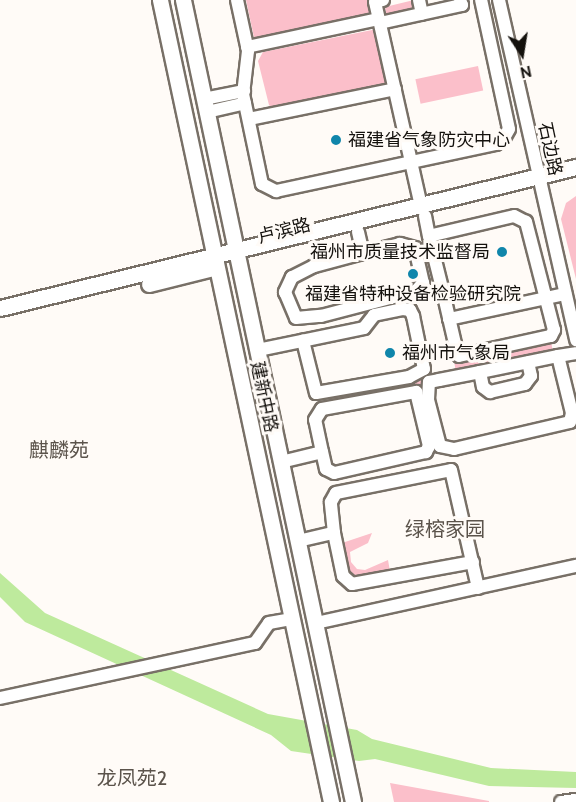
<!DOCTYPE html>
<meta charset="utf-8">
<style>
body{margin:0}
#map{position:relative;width:576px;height:802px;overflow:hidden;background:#fffbf7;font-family:Cabin,"Noto Sans SC",sans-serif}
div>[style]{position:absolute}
.green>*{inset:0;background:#fbbfca;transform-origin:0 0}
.water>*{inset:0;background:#beea9d}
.roads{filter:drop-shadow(2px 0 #787067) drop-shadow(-2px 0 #787067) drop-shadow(0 2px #787067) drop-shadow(0 -2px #787067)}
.minor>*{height:12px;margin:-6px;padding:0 6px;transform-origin:6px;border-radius:6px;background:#fff}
.major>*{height:15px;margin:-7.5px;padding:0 7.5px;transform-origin:7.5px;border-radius:7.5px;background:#fff}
.dots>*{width:16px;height:16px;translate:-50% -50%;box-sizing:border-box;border:3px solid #fffbf7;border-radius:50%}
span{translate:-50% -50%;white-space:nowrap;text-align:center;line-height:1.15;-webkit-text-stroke:6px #fffbf7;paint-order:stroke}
.poi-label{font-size:18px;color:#14110d}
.left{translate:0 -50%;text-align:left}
.right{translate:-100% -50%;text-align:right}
.street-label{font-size:18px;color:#14110d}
.neighbourhood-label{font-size:20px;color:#5b534b}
.north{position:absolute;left:492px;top:24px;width:60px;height:60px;-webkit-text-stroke:4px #fffbf7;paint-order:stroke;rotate:168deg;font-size:16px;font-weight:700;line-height:24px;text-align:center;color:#14110d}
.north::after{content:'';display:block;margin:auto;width:21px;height:27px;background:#14110d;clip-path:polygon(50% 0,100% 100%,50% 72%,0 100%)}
</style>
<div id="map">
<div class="green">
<i style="clip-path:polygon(246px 0,376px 0,371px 16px,255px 42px)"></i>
<i style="clip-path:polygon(414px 0,418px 7px,386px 14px,385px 7px)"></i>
<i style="clip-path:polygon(377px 29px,389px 85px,273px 109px,269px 105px,258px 61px,263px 52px)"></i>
<i style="left:478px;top:66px;width:25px;height:64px;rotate:78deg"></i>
<i style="clip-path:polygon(576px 196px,576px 279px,561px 219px,566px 203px)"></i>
<i style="left:551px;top:341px;width:11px;height:99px;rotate:80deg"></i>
<i style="left:420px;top:377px;width:8px;height:102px;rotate:76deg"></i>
<i style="clip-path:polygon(372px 533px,368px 543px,350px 552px,351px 562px,357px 569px,365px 570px,388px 560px,391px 577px,357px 583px,346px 575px,339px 544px)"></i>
<i style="clip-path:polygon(390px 783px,489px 801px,489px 802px,394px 802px)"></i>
</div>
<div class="water">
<i style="clip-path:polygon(0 573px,45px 613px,268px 714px,357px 730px,372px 739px,491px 768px,576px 772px,576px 788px,489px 786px,375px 759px,359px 761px,291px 751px,271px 735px,25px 622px,0 597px)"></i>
</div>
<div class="roads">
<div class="minor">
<i style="left:237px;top:0;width:52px;rotate:77.8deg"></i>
<i style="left:248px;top:51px;width:43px;rotate:96.6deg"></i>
<i style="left:243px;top:94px;width:92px;rotate:78.1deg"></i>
<i style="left:262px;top:184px;width:16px;rotate:27deg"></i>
<i style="left:276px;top:191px;width:225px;rotate:-12.1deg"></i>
<i style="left:496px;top:144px;width:10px;rotate:-37deg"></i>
<i style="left:504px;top:138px;width:10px;rotate:-61deg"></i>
<i style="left:509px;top:129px;width:132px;rotate:-102.2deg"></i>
<i style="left:383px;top:0;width:8px;rotate:166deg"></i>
<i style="left:375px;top:2px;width:209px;rotate:77.3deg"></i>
<i style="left:419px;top:0;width:14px;rotate:78deg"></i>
<i style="left:499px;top:0;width:349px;rotate:77.2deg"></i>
<i style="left:380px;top:23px;width:84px;rotate:-12.4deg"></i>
<i style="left:462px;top:5px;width:5px;rotate:-112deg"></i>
<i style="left:247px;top:47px;width:135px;rotate:-12deg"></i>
<i style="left:204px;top:99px;width:41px;rotate:-11.3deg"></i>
<i style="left:207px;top:112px;width:39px;rotate:-13deg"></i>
<i style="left:249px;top:119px;width:149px;rotate:-11.6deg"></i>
<i style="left:425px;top:216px;width:20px;rotate:79deg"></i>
<i style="left:429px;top:236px;width:58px;rotate:76deg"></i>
<i style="left:443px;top:292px;width:62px;rotate:76.9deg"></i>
<i style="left:457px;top:352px;width:4px;rotate:63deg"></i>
<i style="left:459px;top:356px;width:94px;rotate:-12.3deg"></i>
<i style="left:551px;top:336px;width:7px;rotate:-63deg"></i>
<i style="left:554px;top:330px;width:112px;rotate:-104.5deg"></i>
<i style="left:526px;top:222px;width:13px;rotate:-153deg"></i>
<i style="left:514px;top:216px;width:87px;rotate:166.8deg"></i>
<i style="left:358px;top:232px;width:22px;rotate:77deg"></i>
<i style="left:363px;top:253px;width:51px;rotate:165.1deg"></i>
<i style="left:314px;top:266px;width:25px;rotate:153deg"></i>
<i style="left:292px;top:277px;width:17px;rotate:115deg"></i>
<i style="left:285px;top:292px;width:28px;rotate:67deg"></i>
<i style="left:296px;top:318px;width:25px;rotate:-5deg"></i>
<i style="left:321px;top:316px;width:98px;rotate:-14.7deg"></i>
<i style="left:416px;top:291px;width:11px;rotate:-49deg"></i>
<i style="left:423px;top:283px;width:36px;rotate:-103deg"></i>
<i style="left:415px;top:248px;width:16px;rotate:-165deg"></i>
<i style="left:400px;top:244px;width:38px;rotate:166deg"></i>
<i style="left:449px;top:319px;width:119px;rotate:-12.2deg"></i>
<i style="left:258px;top:350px;width:108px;rotate:-11.7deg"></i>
<i style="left:364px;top:328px;width:16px;rotate:-52deg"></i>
<i style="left:374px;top:315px;width:30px;rotate:-12deg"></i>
<i style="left:403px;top:309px;width:7px;rotate:8deg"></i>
<i style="left:410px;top:310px;width:7px;rotate:63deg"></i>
<i style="left:413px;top:316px;width:54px;rotate:78.3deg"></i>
<i style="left:424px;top:369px;width:17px;rotate:152deg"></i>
<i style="left:409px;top:377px;width:94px;rotate:170.2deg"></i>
<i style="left:316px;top:393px;width:54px;rotate:-104deg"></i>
<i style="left:558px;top:356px;width:59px;rotate:76.2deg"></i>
<i style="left:572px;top:413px;width:9px;rotate:103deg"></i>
<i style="left:570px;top:422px;width:119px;rotate:166.9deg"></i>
<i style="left:454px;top:449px;width:14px;rotate:-168deg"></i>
<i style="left:440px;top:446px;width:48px;rotate:-104.6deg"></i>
<i style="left:428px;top:400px;width:18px;rotate:-87deg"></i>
<i style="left:429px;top:382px;width:10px;rotate:-11deg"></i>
<i style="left:439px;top:380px;width:42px;rotate:-11deg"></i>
<i style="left:480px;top:372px;width:80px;rotate:-11.6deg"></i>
<i style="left:558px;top:356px;width:18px;rotate:-9deg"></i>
<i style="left:480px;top:372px;width:15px;rotate:79deg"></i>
<i style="left:483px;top:387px;width:9px;rotate:36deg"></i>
<i style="left:490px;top:392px;width:36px;rotate:-13deg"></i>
<i style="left:525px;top:384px;width:10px;rotate:-53deg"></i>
<i style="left:531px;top:376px;width:14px;rotate:-102deg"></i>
<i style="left:281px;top:462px;width:42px;rotate:-13.7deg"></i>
<i style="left:322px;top:452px;width:33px;rotate:-102deg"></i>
<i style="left:315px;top:420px;width:13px;rotate:-58deg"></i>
<i style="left:322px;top:409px;width:96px;rotate:-10.3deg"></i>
<i style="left:416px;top:392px;width:56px;rotate:76.5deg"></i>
<i style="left:429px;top:446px;width:7px;rotate:117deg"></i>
<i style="left:426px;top:452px;width:94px;rotate:167.1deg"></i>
<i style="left:334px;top:473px;width:9px;rotate:-153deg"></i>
<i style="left:326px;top:469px;width:17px;rotate:-103deg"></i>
<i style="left:334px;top:533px;width:44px;rotate:78.2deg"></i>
<i style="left:343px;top:576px;width:12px;rotate:42deg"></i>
<i style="left:352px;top:584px;width:123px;rotate:-10.3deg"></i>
<i style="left:298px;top:541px;width:37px;rotate:-13deg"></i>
<i style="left:334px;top:533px;width:31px;rotate:-96deg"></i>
<i style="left:331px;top:502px;width:10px;rotate:-61deg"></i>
<i style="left:336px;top:493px;width:117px;rotate:-11.3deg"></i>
<i style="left:451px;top:470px;width:121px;rotate:77.1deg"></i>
<i style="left:316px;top:623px;width:266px;rotate:-12.4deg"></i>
<i style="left:0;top:698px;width:261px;rotate:-12.2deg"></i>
<i style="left:255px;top:643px;width:24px;rotate:-55deg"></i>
<i style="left:269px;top:623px;width:22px;rotate:-10deg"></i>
<i style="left:561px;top:802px;width:15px;rotate:-8deg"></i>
</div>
<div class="major">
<i style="left:160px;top:0;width:820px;rotate:77.96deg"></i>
<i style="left:183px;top:0;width:820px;rotate:78.03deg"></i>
<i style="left:149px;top:284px;width:66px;rotate:-14deg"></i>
<i style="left:0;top:308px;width:593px;rotate:-13.76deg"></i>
</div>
</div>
<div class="dots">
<i style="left:336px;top:140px;background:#1086ab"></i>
<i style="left:502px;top:252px;background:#1086ab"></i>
<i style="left:413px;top:274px;background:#1086ab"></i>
<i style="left:390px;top:353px;background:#1086ab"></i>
</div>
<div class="poi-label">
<span class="left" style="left:348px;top:140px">福建省气象防灾中心</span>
<span class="right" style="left:490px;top:252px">福州市质量技术监督局</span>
<span style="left:413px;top:294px">福建省特种设备检验研究院</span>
<span class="left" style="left:402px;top:353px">福州市气象局</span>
</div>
<div class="street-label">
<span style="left:550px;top:149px;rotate:78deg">石边路</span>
<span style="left:284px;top:231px;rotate:-14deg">卢滨路</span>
<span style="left:264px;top:397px;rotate:78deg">建新中路</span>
</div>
<div class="neighbourhood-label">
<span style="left:59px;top:450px">麒麟苑</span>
<span style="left:445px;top:529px">绿榕家园</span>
<span style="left:132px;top:778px">龙凤苑2</span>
</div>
<div class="north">N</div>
</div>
